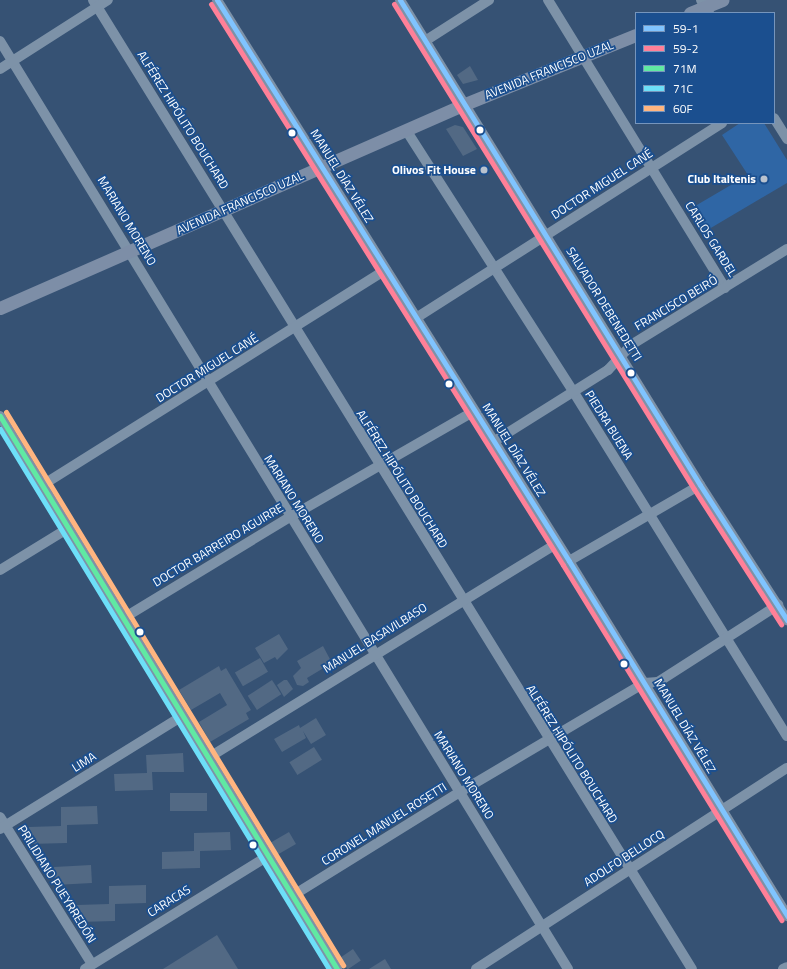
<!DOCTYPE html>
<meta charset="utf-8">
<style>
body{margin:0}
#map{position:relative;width:787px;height:969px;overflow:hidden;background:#365274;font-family:"Titillium Web",sans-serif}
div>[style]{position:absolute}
.green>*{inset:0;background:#2f66a5}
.building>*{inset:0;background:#526984;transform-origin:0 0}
.minor>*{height:10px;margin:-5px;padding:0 5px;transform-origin:5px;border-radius:5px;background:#7d92a8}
.major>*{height:13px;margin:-6.5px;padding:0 6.5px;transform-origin:6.5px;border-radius:6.5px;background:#7d8ea7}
.bus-1>*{height:5px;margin:-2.5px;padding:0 2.5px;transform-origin:2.5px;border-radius:2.5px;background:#80c4ff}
.bus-2>*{height:5px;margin:-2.5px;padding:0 2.5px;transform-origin:2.5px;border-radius:2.5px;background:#ff8098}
.bus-3>*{height:5px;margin:-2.5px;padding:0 2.5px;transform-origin:2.5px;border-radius:2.5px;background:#60e9a3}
.bus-4>*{height:5px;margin:-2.5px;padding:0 2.5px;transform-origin:2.5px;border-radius:2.5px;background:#6ddff8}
.bus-5>*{height:5px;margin:-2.5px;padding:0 2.5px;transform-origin:2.5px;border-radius:2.5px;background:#ffb580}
.dots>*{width:11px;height:11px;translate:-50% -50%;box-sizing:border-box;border:2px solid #1b4f8f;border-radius:50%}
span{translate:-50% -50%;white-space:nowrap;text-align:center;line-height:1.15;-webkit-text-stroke:3.5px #1b4f8f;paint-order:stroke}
.street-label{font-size:12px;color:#fff}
.poi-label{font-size:12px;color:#fff;font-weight:700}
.right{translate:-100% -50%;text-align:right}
.legend{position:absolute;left:635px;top:12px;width:140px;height:112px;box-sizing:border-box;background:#1b4f8f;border:1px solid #7695bc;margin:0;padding:5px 7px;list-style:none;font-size:12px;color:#fff}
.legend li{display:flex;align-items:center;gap:8px;height:20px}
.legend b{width:20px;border:1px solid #7695bc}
</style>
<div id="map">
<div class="green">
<i style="clip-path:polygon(740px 123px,764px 123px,787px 160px,787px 183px,704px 232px,690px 209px,748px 175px,722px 135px)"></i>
</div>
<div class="building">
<i style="clip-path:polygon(470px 66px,478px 80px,463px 84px,457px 75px)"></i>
<i style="clip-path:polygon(455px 125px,463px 127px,477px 149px,463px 156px,446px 129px)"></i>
<i style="clip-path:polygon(279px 634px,288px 649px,277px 660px,275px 657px,264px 663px,255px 648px)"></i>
<i style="clip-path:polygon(323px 646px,332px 663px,307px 678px,309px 682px,303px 686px,297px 685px,293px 676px,301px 668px,297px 661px)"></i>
<i style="left:260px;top:658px;width:16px;height:29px;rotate:60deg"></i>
<i style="clip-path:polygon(219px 666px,221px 671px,226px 668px,251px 710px,246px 713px,249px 719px,210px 742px,199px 722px,227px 705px,220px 693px,191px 710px,179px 690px)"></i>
<i style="left:272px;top:680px;width:17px;height:29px;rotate:57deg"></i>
<i style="clip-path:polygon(284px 680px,287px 680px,293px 689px,284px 697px,277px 685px)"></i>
<i style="clip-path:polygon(316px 718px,326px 735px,311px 744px,303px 731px,306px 738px,282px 752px,274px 739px,299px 725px,300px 728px)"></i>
<i style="left:314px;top:747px;width:15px;height:29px;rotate:58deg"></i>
<i style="clip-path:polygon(183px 753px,184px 772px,152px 772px,153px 790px,115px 791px,114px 774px,147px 773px,146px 755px)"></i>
<i style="left:207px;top:793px;width:18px;height:37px;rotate:90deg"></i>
<i style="clip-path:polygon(97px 806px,98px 824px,67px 825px,67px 843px,29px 844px,29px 827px,61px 826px,61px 807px)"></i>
<i style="clip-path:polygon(230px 832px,231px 850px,200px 851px,200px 868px,162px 869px,162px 852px,194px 851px,194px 833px)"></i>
<i style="left:289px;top:832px;width:14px;height:23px;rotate:60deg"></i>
<i style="left:91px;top:865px;width:18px;height:37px;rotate:87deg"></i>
<i style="clip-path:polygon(146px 885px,146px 903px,115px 904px,115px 921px,78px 922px,77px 905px,109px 904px,109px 886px)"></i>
<i style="clip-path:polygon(217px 935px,238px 969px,163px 969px)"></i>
<i style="left:353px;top:949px;width:14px;height:16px;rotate:56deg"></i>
<i style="clip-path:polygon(385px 959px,391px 969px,369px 969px)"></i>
</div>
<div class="minor">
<i style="left:93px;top:0;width:1139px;rotate:58.28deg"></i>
<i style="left:217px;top:0;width:662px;rotate:57.89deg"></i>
<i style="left:569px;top:561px;width:417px;rotate:58.4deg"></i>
<i style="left:400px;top:0;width:570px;rotate:58.26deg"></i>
<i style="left:700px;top:485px;width:161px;rotate:57.2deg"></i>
<i style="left:548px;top:0;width:338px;rotate:58.4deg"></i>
<i style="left:701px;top:0;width:15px;rotate:58deg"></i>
<i style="left:0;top:41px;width:1088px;rotate:58.53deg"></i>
<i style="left:425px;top:41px;width:76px;rotate:-32.6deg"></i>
<i style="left:0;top:69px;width:128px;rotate:-32.6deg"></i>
<i style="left:774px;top:118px;width:25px;rotate:58deg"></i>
<i style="left:406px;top:130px;width:310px;rotate:57.4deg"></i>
<i style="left:573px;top:391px;width:406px;rotate:58.2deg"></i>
<i style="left:416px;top:318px;width:363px;rotate:-32.5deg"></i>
<i style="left:0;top:416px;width:648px;rotate:58.64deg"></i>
<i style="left:493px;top:442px;width:136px;rotate:-32.1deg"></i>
<i style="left:608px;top:370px;width:34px;rotate:-47deg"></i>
<i style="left:631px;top:345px;width:183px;rotate:-31.6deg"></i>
<i style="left:41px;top:486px;width:407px;rotate:-32.1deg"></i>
<i style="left:569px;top:561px;width:151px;rotate:-30.1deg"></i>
<i style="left:0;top:570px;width:79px;rotate:-31.5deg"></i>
<i style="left:122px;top:619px;width:197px;rotate:-31.3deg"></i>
<i style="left:290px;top:517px;width:212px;rotate:-29.9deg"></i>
<i style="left:208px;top:758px;width:410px;rotate:-31.6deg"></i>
<i style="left:0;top:817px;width:173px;rotate:58deg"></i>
<i style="left:0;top:829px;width:214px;rotate:-31.8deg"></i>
<i style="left:292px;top:896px;width:198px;rotate:-31.8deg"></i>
<i style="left:460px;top:792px;width:214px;rotate:-30.6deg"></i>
<i style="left:644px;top:683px;width:14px;rotate:-4deg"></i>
<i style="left:658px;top:682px;width:143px;rotate:-32.7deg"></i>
<i style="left:85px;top:969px;width:215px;rotate:-31.7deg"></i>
<i style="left:476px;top:969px;width:370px;rotate:-32.9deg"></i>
<i style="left:783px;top:969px;width:4px;rotate:-27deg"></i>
</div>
<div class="major">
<i style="left:690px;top:13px;width:35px;rotate:-22deg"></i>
<i style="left:0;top:308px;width:508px;rotate:-23.69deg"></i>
<i style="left:465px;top:104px;width:184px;rotate:-22deg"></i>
</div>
<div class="bus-1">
<i style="left:217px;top:0;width:662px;rotate:57.89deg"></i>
<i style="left:569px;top:561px;width:417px;rotate:58.4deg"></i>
<i style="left:400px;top:0;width:570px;rotate:58.26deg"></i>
<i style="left:700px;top:485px;width:161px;rotate:57.2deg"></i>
</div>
<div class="bus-2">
<i style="left:211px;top:4px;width:662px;rotate:57.89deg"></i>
<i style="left:563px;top:565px;width:417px;rotate:58.4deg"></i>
<i style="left:394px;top:4px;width:570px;rotate:58.26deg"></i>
<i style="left:694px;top:489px;width:161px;rotate:57.2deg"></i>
</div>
<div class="bus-3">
<i style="left:0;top:416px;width:648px;rotate:58.64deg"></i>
</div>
<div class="bus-4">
<i style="left:0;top:429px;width:632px;rotate:58.65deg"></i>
</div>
<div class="bus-5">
<i style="left:6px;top:412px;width:648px;rotate:58.64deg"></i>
</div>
<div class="dots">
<i style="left:480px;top:130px;background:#fff"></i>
<i style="left:292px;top:133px;background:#fff"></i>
<i style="left:484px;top:170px;background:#b9c2ce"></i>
<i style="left:764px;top:179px;background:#b9c2ce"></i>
<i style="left:631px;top:373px;background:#fff"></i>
<i style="left:449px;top:384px;background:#fff"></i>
<i style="left:140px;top:632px;background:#fff"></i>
<i style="left:624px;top:664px;background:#fff"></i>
<i style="left:253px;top:845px;background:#fff"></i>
</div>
<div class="street-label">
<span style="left:549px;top:70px;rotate:-22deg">AVENIDA FRANCISCO UZAL</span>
<span style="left:183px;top:120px;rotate:58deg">ALFÉREZ HIPÓLITO BOUCHARD</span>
<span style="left:342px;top:176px;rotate:58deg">MANUEL DÍAZ VÉLEZ</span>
<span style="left:602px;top:184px;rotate:-33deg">DOCTOR MIGUEL CANÉ</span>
<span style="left:240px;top:203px;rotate:-24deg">AVENIDA FRANCISCO UZAL</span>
<span style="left:127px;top:221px;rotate:59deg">MARIANO MORENO</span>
<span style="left:711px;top:239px;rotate:58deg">CARLOS GARDEL</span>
<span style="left:676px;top:303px;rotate:-31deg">FRANCISCO BEIRÓ</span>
<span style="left:604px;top:304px;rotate:58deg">SALVADOR DEBENEDETTI</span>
<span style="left:207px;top:368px;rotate:-32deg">DOCTOR MIGUEL CANÉ</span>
<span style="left:609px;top:425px;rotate:58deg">PIEDRA BUENA</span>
<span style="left:514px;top:450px;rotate:58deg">MANUEL DÍAZ VÉLEZ</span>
<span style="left:402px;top:479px;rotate:58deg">ALFÉREZ HIPÓLITO BOUCHARD</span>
<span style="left:294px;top:499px;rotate:58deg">MARIANO MORENO</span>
<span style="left:218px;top:545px;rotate:-31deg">DOCTOR BARREIRO AGUIRRE</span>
<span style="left:375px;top:638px;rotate:-32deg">MANUEL BASAVILBASO</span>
<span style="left:685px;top:726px;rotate:59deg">MANUEL DÍAZ VÉLEZ</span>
<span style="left:572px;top:754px;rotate:58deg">ALFÉREZ HIPÓLITO BOUCHARD</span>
<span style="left:84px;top:762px;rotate:-32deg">LIMA</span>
<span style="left:464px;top:775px;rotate:58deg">MARIANO MORENO</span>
<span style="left:384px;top:824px;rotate:-32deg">CORONEL MANUEL ROSETTI</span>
<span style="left:624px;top:858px;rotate:-33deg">ADOLFO BELLOCQ</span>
<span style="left:57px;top:884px;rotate:58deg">PRILIDIANO PUEYRREDÓN</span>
<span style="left:169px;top:901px;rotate:-32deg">CARACAS</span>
</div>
<div class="poi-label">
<span class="right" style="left:476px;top:170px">Olivos Fit House</span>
<span class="right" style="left:756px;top:179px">Club Italtenis</span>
</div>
<ul class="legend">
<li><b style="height:5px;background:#80c4ff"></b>59-1</li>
<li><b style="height:5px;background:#ff8098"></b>59-2</li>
<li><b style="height:5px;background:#60e9a3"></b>71M</li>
<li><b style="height:5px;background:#6ddff8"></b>71C</li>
<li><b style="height:5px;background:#ffb580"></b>60F</li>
</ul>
</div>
